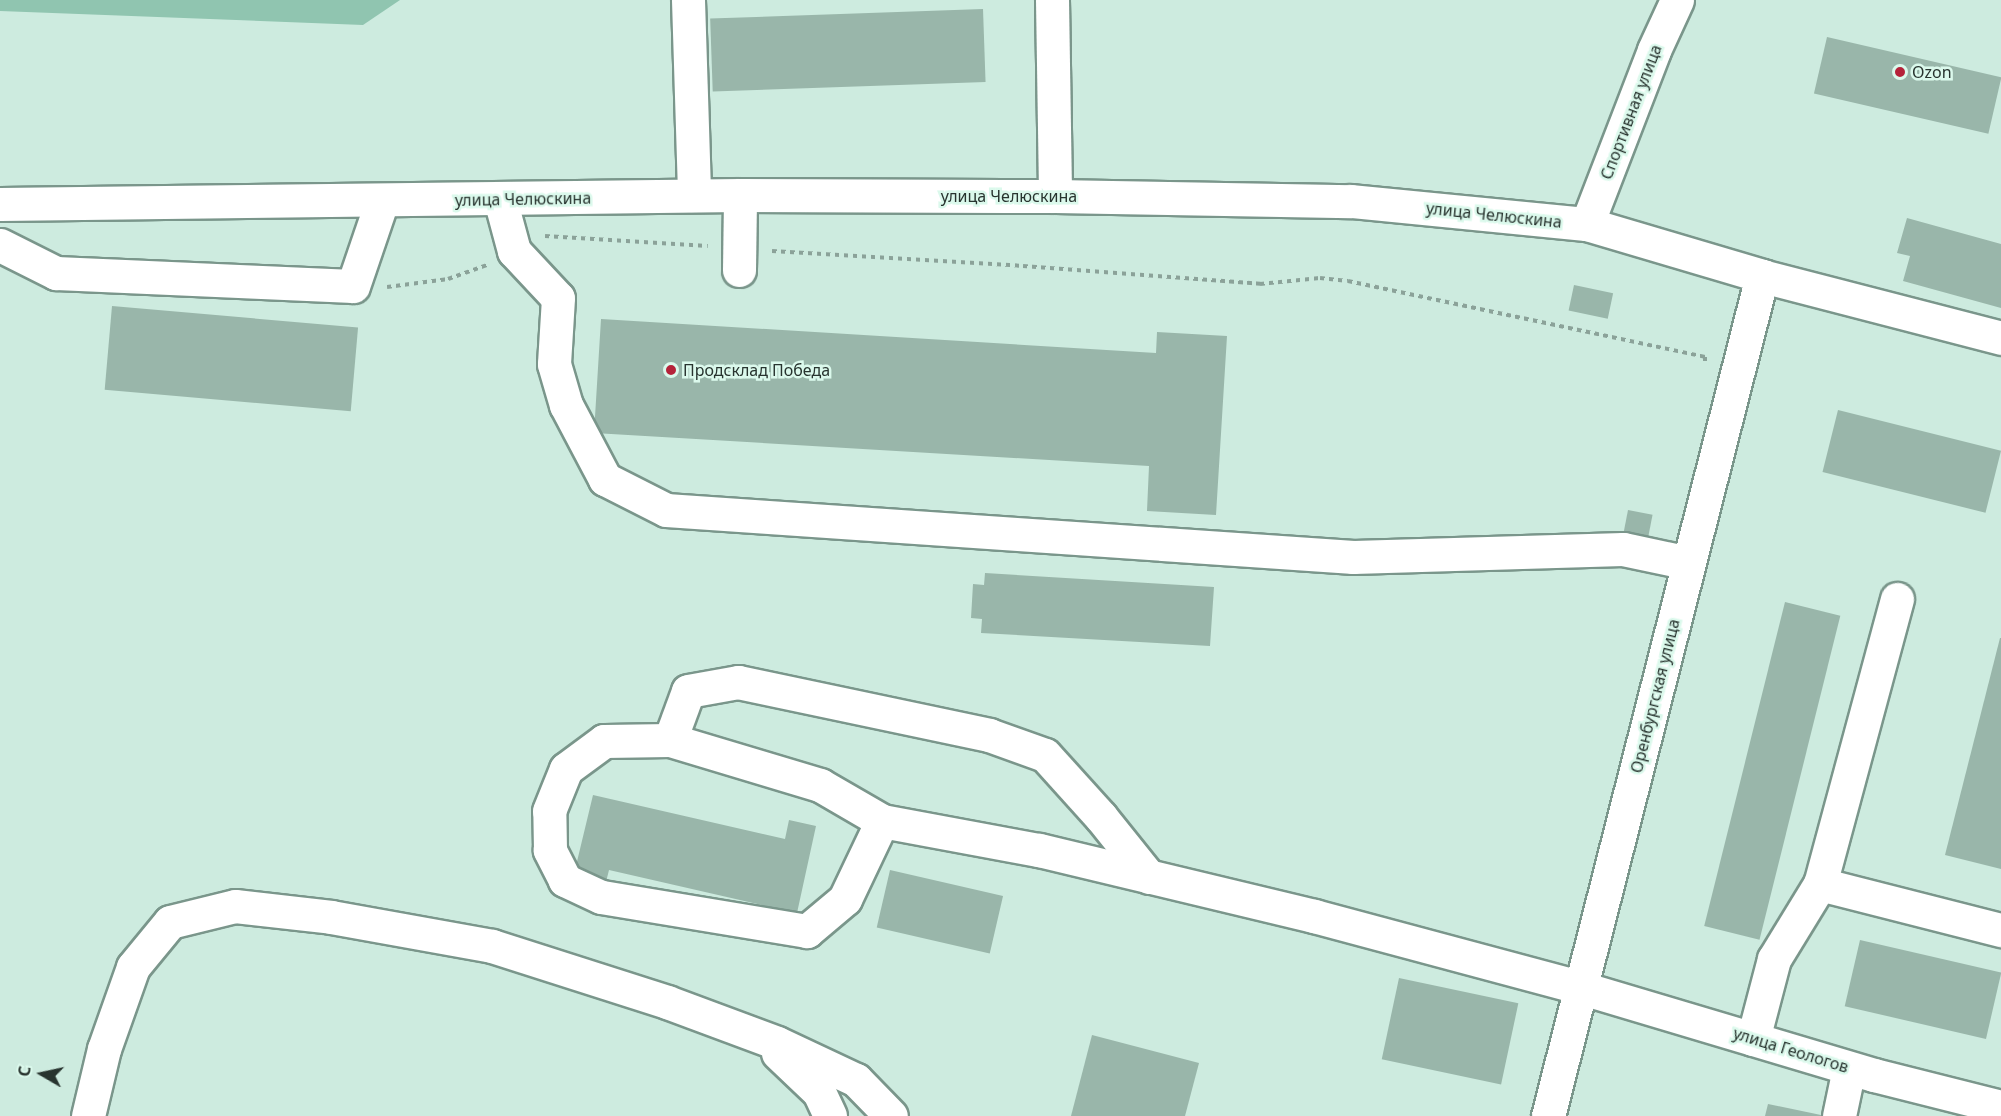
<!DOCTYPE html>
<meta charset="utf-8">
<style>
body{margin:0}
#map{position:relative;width:2001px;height:1116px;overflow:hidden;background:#cdebdf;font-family:"Noto Sans",sans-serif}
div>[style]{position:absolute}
.green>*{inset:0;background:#90c5b0}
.building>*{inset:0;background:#99b6aa;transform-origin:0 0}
.path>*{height:4px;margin-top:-2px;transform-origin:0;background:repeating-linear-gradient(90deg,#8ba299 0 4.5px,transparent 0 9px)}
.roads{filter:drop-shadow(2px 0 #7a968b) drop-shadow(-2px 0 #7a968b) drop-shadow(0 2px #7a968b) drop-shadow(0 -2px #7a968b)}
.minor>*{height:33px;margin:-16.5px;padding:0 16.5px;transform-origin:16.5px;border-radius:16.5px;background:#fff}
.dots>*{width:16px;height:16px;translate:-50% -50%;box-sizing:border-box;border:3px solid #dbf9ec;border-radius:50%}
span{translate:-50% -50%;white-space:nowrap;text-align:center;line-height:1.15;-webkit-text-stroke:5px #dbf9ec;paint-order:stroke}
.poi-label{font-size:16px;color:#28342f}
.left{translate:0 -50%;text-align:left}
.street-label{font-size:16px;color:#28342f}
.north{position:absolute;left:12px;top:1044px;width:60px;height:60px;-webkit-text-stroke:4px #dbf9ec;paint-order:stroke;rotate:279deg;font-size:16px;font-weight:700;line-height:24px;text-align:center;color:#28342f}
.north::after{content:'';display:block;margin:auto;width:21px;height:27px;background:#28342f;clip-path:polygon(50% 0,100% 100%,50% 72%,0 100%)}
</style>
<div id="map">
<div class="green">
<i style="clip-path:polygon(0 0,400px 0,363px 25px,0 11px)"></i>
</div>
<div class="building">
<i style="left:983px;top:9px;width:73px;height:273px;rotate:88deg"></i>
<i style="left:1827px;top:37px;width:179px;height:58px;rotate:13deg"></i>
<i style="clip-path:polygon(1907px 218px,2001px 244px,2001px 308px,1903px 281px,1910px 256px,1897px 253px)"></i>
<i style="left:1574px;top:285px;width:40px;height:26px;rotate:12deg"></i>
<i style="left:112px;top:306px;width:247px;height:84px;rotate:5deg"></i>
<i style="clip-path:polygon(601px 319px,1156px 353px,1157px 332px,1227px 336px,1216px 515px,1147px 511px,1149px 466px,594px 433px)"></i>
<i style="left:1838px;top:410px;width:168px;height:64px;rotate:14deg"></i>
<i style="left:1628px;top:510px;width:25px;height:28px;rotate:11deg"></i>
<i style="clip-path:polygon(985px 573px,1214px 587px,1210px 646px,981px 633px,982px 619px,971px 618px,973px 584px,984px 585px)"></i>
<i style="left:1785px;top:602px;width:57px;height:334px;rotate:14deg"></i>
<i style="clip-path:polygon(2000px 638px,2001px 638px,2001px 869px,1945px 855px)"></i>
<i style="clip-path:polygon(593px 795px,785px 839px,789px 820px,816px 826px,797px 913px,609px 870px,606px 882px,574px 874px)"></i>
<i style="left:890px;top:870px;width:116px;height:59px;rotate:13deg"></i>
<i style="left:1860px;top:940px;width:145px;height:68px;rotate:13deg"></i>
<i style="left:1399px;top:978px;width:122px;height:83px;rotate:12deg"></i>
<i style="clip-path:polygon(1092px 1035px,1199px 1063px,1185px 1116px,1071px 1116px)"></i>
<i style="clip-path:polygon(1768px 1104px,1821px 1115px,1821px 1116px,1765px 1116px)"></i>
</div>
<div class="path">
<i style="left:545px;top:236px;width:163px;rotate:3.5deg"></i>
<i style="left:772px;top:251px;width:251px;rotate:3.4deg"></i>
<i style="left:1023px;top:266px;width:238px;rotate:4.3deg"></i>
<i style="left:1260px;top:284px;width:60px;rotate:-5.7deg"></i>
<i style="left:1320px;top:278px;width:28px;rotate:6deg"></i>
<i style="left:1348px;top:281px;width:365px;rotate:12deg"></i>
<i style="left:1705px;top:357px;width:4px;rotate:90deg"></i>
<i style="left:387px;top:287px;width:62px;rotate:-7.5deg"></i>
<i style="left:448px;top:279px;width:41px;rotate:-19.7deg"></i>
</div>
<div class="roads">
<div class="minor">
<i style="left:688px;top:0;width:195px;rotate:88.2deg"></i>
<i style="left:1052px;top:0;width:196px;rotate:89.1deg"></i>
<i style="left:500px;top:199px;width:54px;rotate:74.9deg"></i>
<i style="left:514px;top:251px;width:64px;rotate:46.9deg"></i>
<i style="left:558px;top:298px;width:66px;rotate:93.5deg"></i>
<i style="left:554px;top:364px;width:43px;rotate:73.7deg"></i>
<i style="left:566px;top:405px;width:84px;rotate:62.2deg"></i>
<i style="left:605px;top:479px;width:68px;rotate:26.9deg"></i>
<i style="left:666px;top:510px;width:689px;rotate:3.91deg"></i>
<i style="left:1353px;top:557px;width:270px;rotate:-1.7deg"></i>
<i style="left:1623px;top:549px;width:67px;rotate:12deg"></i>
<i style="left:0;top:204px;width:740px;rotate:-0.7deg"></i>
<i style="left:740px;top:195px;width:315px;rotate:0.2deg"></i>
<i style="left:1055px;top:196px;width:296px;rotate:1deg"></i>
<i style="left:1351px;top:201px;width:237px;rotate:5.6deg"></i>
<i style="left:1587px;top:224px;width:183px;rotate:16.5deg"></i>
<i style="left:1762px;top:276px;width:247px;rotate:14.5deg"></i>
<i style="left:1587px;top:224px;width:186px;rotate:-68.9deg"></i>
<i style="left:1654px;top:50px;width:55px;rotate:-65.3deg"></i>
<i style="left:0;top:245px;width:63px;rotate:26.6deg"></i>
<i style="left:56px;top:273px;width:297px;rotate:2.5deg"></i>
<i style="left:353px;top:286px;width:90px;rotate:-71.2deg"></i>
<i style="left:739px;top:270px;width:75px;rotate:-89.2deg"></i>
<i style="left:1897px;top:599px;width:295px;rotate:105.1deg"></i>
<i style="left:1820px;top:884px;width:187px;rotate:14.3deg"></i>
<i style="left:670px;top:740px;width:52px;rotate:-69.8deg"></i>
<i style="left:688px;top:691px;width:51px;rotate:-10.2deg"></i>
<i style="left:738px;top:682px;width:257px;rotate:11.9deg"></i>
<i style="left:989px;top:735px;width:59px;rotate:19.7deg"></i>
<i style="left:1045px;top:755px;width:84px;rotate:47.9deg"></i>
<i style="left:1101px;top:817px;width:77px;rotate:51.3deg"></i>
<i style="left:882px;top:821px;width:86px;rotate:115.4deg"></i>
<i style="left:845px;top:899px;width:50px;rotate:139.9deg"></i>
<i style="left:807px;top:931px;width:209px;rotate:-170.6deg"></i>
<i style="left:601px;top:897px;width:40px;rotate:-155deg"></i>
<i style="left:565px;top:880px;width:34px;rotate:-117deg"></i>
<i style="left:550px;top:850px;width:39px;rotate:-91deg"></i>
<i style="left:549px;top:811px;width:45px;rotate:-68deg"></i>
<i style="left:566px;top:769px;width:47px;rotate:-36.4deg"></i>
<i style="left:604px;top:741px;width:66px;rotate:-0.9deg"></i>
<i style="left:670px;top:740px;width:157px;rotate:16.7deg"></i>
<i style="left:820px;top:785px;width:72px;rotate:30.1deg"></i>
<i style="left:882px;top:821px;width:160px;rotate:10.5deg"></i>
<i style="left:1039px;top:850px;width:283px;rotate:13.5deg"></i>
<i style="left:1314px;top:916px;width:278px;rotate:15deg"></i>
<i style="left:1582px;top:988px;width:305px;rotate:16.6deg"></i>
<i style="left:1874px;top:1075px;width:131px;rotate:14.1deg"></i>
<i style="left:1753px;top:1039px;width:83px;rotate:-75.3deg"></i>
<i style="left:1774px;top:959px;width:88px;rotate:-58.5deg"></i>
<i style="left:778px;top:1053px;width:57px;rotate:43.6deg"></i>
<i style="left:819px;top:1092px;width:26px;rotate:65deg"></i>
<i style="left:88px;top:1116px;width:69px;rotate:-76.6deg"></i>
<i style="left:104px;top:1049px;width:87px;rotate:-70.5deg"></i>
<i style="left:133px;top:967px;width:58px;rotate:-50.6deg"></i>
<i style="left:170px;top:922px;width:67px;rotate:-13.8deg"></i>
<i style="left:235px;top:906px;width:97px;rotate:6.5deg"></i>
<i style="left:331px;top:917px;width:164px;rotate:10.2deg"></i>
<i style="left:492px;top:946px;width:184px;rotate:17.7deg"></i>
<i style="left:667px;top:1002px;width:117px;rotate:20.4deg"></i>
<i style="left:777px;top:1043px;width:87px;rotate:25.1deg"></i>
<i style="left:856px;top:1080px;width:50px;rotate:45.8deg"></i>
<i style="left:1548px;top:1116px;width:867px;rotate:-75.71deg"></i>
<i style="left:1839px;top:1116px;width:49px;rotate:-78.2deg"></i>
</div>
</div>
<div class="dots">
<i style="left:1900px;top:72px;background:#b5233a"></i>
<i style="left:671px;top:370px;background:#b5233a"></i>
</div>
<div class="poi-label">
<span class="left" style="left:1912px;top:72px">Ozon</span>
<span class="left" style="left:683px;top:370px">Продсклад Победа</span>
</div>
<div class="street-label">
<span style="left:1631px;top:112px;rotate:-69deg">Спортивная улица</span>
<span style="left:1009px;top:196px">улица Челюскина</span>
<span style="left:523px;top:199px;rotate:-1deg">улица Челюскина</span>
<span style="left:1494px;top:215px;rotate:6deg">улица Челюскина</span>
<span style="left:1655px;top:696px;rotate:-76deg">Оренбургская улица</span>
<span style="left:1791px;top:1050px;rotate:17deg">улица Геологов</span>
</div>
<div class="north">С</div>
</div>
